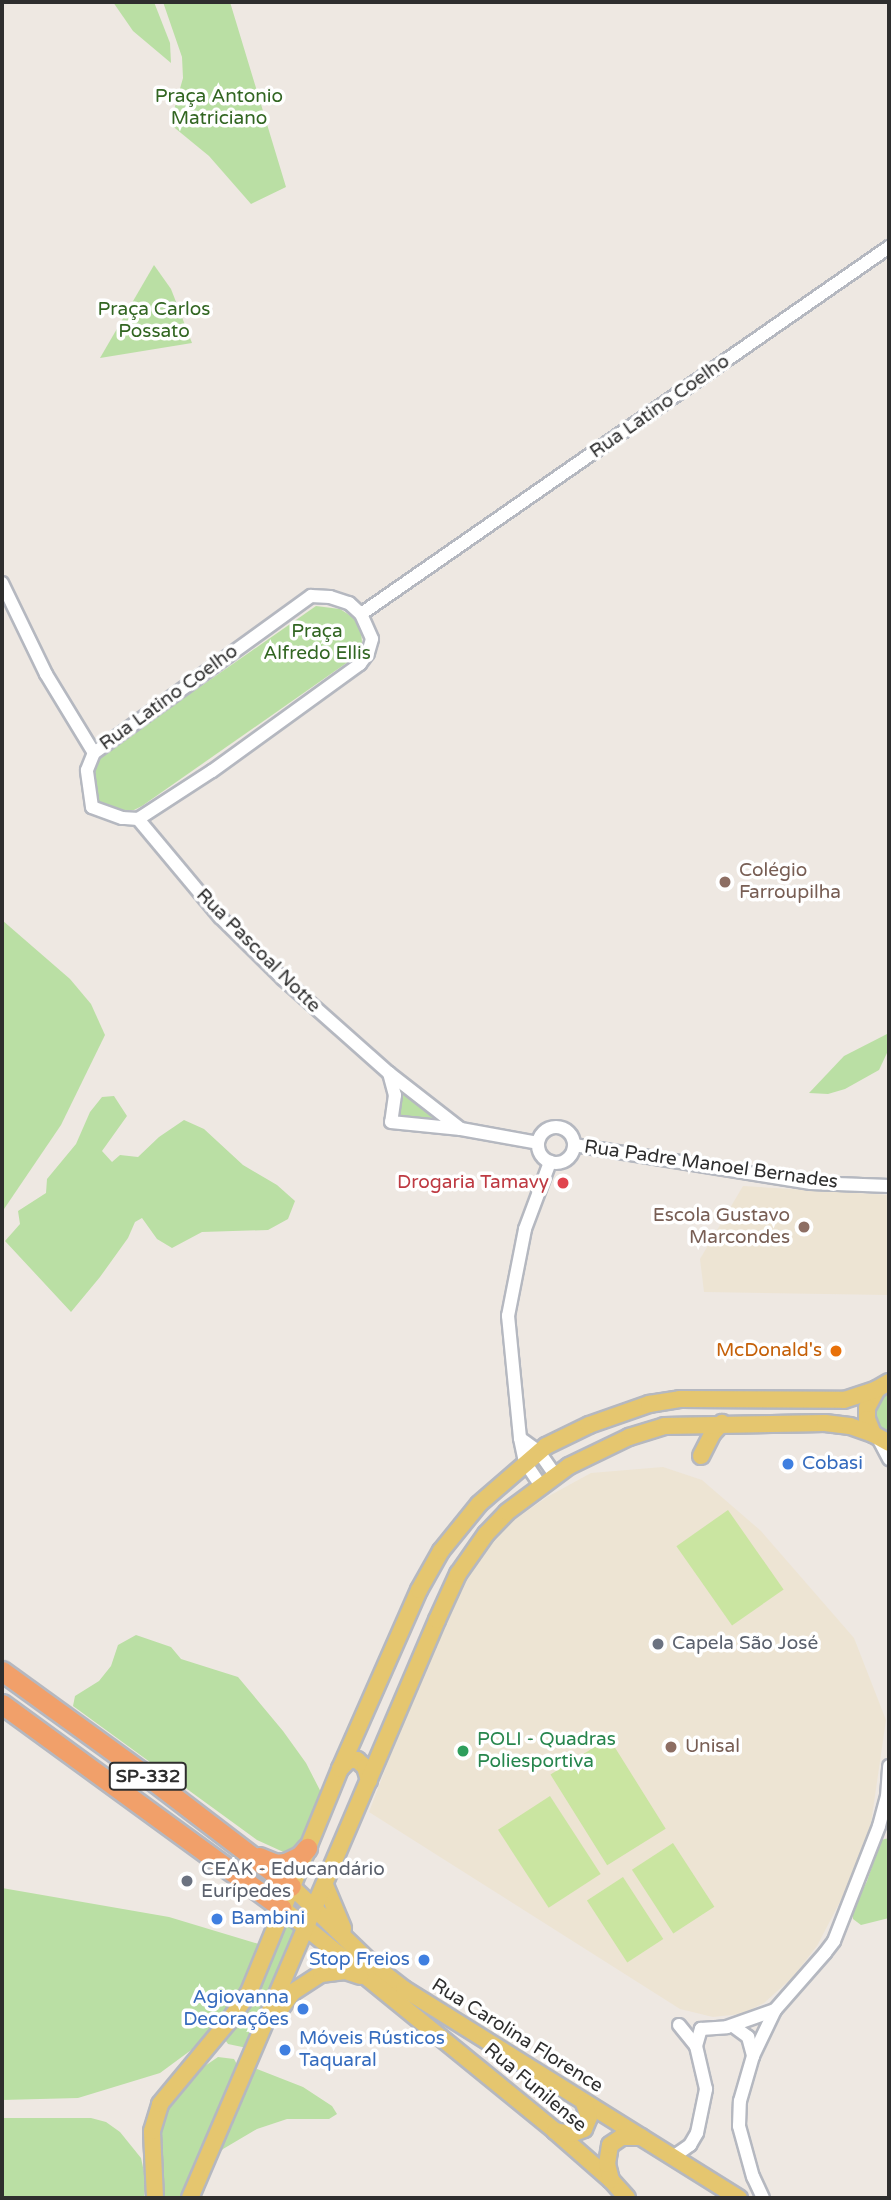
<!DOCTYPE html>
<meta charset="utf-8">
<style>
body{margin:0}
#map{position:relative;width:891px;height:2200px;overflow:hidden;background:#eee8e2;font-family:"Varela Round",sans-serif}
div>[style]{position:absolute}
.education>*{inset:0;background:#ede4d3}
.green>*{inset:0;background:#badfa4}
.pitch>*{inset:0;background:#cae5a1;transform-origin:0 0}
.roads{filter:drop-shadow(2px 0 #b5b8c0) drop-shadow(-2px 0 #b5b8c0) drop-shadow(0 2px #b5b8c0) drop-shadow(0 -2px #b5b8c0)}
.minor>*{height:12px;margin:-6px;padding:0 6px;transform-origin:6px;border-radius:6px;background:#fff}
.minor>.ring{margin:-6px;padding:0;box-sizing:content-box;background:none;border:12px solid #fff;border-radius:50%}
.major>*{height:16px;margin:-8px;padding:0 8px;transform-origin:8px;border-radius:8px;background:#e5c66f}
.highway>*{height:19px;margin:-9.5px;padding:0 9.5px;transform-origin:9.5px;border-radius:9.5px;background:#f1a06a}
.dots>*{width:19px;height:19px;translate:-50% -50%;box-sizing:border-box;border:4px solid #fff;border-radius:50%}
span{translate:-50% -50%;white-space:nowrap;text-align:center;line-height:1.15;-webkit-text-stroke:7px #fff;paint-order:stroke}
.shield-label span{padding:2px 5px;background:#fff;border:2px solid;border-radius:5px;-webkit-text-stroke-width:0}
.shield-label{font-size:18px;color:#2e2e2e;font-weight:700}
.park-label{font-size:19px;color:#326622}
.street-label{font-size:19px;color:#2e2e2e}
.education-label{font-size:19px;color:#785e54}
.left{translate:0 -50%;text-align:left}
.right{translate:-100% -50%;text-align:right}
.health-label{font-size:19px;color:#be3a42}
.food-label{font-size:19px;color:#c56008}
.shop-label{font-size:19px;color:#366cbe}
.worship-label{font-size:19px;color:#5b616d}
.leisure-label{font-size:19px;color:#27864d}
.frame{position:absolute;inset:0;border:4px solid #2e2e2e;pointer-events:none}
</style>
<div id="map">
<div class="education">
<i style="clip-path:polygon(743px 1186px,889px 1195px,889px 1295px,704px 1292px,700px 1259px)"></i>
<i style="clip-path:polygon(663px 1467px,702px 1480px,761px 1531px,854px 1638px,886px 1720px,869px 1837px,843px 1896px,817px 1946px,793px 1977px,764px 2003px,741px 2014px,713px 2017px,680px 2009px,369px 1812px,448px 1604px,504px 1527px,547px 1497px,591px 1473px)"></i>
</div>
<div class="green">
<i style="clip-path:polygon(113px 2px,154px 2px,170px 43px,171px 63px,133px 31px)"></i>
<i style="clip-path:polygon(163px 2px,230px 2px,286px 187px,251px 204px,209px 156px,170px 124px,183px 78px,182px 57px)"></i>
<i style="clip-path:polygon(154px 265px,171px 289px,192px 343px,100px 358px)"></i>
<i style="clip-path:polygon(316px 606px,340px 609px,354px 618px,361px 629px,362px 643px,355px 657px,142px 806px,134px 810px,112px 810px,96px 799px,91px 776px,101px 756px)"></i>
<i style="clip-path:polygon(2px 920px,70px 979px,91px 1004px,105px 1035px,61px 1125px,2px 1212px)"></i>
<i style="clip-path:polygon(889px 1033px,887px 1053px,879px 1070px,845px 1089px,828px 1094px,809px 1093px,844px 1056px)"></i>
<i style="clip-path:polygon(394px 1085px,439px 1112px,437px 1127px,392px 1120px)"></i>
<i style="clip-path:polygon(114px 1096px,127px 1116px,102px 1151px,112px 1162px,120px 1155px,138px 1157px,159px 1137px,184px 1120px,204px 1129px,243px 1165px,277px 1185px,295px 1201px,288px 1219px,268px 1230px,202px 1232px,172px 1248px,157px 1239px,142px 1218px,135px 1222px,128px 1238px,100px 1277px,71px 1312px,5px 1241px,20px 1224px,18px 1211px,46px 1193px,47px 1179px,76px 1144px,90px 1112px,102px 1097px)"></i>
<i style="clip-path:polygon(889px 1390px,889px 1437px,882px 1432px,874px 1418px,876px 1402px)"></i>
<i style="clip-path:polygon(136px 1635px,171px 1647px,181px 1659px,238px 1677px,283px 1731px,306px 1763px,326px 1802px,307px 1848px,290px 1855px,257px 1840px,73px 1706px,75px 1696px,99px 1681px,111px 1666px,118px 1645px)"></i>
<i style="clip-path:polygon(889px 1838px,889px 1918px,861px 1925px,853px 1919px,852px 1911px,867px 1881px,881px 1840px)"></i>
<i style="clip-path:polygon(2px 1888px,169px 1917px,262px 1945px,242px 1990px,212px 2031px,198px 2045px,160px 2073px,78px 2098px,2px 2100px)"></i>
<i style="clip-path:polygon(287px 1921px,297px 1930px,247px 2048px,228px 2044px,223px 2037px)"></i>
<i style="clip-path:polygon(218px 2057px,234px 2059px,239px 2068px,185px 2198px,163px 2198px,158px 2137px,166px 2108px,199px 2070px)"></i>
<i style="clip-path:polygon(257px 2069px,303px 2087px,332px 2106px,337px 2114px,329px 2119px,287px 2119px,257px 2129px,223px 2149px,211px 2161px,252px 2071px)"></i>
<i style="clip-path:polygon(2px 2118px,91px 2118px,106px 2122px,120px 2132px,141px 2158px,146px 2181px,144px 2198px,2px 2198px)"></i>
</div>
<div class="pitch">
<i style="left:728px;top:1510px;width:97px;height:63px;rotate:55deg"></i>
<i style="left:609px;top:1738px;width:107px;height:69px;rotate:58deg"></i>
<i style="left:550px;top:1796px;width:93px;height:62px;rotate:57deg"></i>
<i style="left:673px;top:1843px;width:76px;height:49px;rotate:57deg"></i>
<i style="left:623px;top:1877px;width:74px;height:43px;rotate:57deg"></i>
</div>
<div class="roads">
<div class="minor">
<i style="left:2px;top:583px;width:101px;rotate:64.2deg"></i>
<i style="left:46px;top:674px;width:92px;rotate:58.7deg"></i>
<i style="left:311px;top:596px;width:19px;rotate:3deg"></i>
<i style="left:330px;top:597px;width:20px;rotate:18deg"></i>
<i style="left:349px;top:603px;width:16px;rotate:43deg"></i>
<i style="left:361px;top:614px;width:27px;rotate:66deg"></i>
<i style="left:372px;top:639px;width:15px;rotate:106deg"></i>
<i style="left:368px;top:653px;width:14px;rotate:126deg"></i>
<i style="left:360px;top:664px;width:183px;rotate:144.1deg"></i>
<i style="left:212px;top:771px;width:88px;rotate:147deg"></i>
<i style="left:138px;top:819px;width:16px;rotate:-176deg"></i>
<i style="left:122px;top:818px;width:32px;rotate:-160deg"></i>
<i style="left:92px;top:807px;width:37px;rotate:-98deg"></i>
<i style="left:87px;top:770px;width:18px;rotate:-68deg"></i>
<i style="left:94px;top:753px;width:268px;rotate:-35.9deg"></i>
<i style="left:361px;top:614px;width:643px;rotate:-34.8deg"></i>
<i style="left:138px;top:819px;width:128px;rotate:50.1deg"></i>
<i style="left:220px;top:917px;width:88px;rotate:44.5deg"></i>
<i style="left:283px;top:979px;width:142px;rotate:41.6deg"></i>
<i style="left:389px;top:1073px;width:91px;rotate:37.9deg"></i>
<i style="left:389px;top:1073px;width:23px;rotate:75deg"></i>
<i style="left:395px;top:1095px;width:27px;rotate:98deg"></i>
<i style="left:391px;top:1122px;width:70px;rotate:5.7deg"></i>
<i style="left:461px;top:1129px;width:78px;rotate:10.3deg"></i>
<i class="ring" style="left:538px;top:1127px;width:24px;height:24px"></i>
<i style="left:574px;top:1145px;width:240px;rotate:9.1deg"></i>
<i style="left:811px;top:1183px;width:78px;rotate:2.2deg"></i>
<i style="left:520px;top:1438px;width:24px;rotate:36deg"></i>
<i style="left:539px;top:1452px;width:28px;rotate:55deg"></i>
<i style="left:878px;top:1438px;width:24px;rotate:62deg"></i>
<i style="left:541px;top:1486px;width:29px;rotate:-124deg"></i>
<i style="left:525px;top:1462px;width:25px;rotate:-102deg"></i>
<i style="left:520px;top:1438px;width:123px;rotate:-95.6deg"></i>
<i style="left:508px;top:1316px;width:89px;rotate:-78.9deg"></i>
<i style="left:525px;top:1229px;width:72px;rotate:-69.5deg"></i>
<i style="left:733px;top:2026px;width:19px;rotate:36deg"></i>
<i style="left:748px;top:2037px;width:20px;rotate:75deg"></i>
<i style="left:696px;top:2046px;width:18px;rotate:-74deg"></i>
<i style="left:701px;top:2029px;width:26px;rotate:-4deg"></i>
<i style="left:727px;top:2027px;width:51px;rotate:-19.5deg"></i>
<i style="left:775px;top:2010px;width:76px;rotate:-48.7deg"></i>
<i style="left:825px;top:1953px;width:15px;rotate:-53deg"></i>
<i style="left:834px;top:1941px;width:123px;rotate:-68.6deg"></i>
<i style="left:879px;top:1826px;width:30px;rotate:-75deg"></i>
<i style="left:887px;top:1797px;width:31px;rotate:-86deg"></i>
<i style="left:673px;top:2157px;width:21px;rotate:-35deg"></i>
<i style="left:690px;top:2145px;width:14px;rotate:-60deg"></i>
<i style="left:697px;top:2133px;width:45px;rotate:-78.4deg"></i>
<i style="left:706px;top:2089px;width:44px;rotate:-103.1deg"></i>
<i style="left:696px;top:2046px;width:27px;rotate:-129deg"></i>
<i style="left:763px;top:2198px;width:23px;rotate:-115deg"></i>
<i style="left:753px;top:2177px;width:53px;rotate:-105.4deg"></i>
<i style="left:739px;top:2126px;width:25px;rotate:-88deg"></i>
<i style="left:740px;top:2101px;width:47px;rotate:-73.9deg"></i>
<i style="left:753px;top:2056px;width:51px;rotate:-64.4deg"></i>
</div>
<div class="major">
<i style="left:889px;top:1382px;width:14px;rotate:150deg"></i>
<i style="left:877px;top:1389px;width:21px;rotate:118deg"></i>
<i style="left:867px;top:1408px;width:11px;rotate:90deg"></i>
<i style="left:867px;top:1419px;width:16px;rotate:68deg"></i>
<i style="left:873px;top:1434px;width:18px;rotate:29deg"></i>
<i style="left:701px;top:1456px;width:25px;rotate:-63deg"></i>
<i style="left:712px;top:1434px;width:15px;rotate:-48deg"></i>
<i style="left:340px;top:1769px;width:13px;rotate:-45deg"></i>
<i style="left:349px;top:1760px;width:8px"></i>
<i style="left:357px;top:1760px;width:11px;rotate:41deg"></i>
<i style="left:365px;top:1767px;width:14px;rotate:73deg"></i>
<i style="left:325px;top:1885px;width:47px;rotate:67.3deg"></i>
<i style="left:291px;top:1886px;width:112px;rotate:43.9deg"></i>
<i style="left:372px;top:1964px;width:41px;rotate:38deg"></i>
<i style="left:404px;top:1989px;width:395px;rotate:32deg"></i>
<i style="left:282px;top:1908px;width:353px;rotate:39.2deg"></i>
<i style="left:555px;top:2131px;width:74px;rotate:41.2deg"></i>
<i style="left:611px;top:2180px;width:24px;rotate:48deg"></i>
<i style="left:275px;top:2016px;width:30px;rotate:-53deg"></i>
<i style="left:293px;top:1992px;width:33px;rotate:-33deg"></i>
<i style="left:321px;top:1974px;width:24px;rotate:-7deg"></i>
<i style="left:345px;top:1971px;width:16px;rotate:18deg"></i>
<i style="left:555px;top:2131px;width:16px;rotate:11deg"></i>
<i style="left:571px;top:2134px;width:14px;rotate:-21deg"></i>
<i style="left:584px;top:2129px;width:13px;rotate:-67deg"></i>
<i style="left:589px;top:2117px;width:15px;rotate:-110deg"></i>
<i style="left:611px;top:2180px;width:16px;rotate:-104deg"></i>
<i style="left:607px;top:2164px;width:19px;rotate:-81deg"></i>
<i style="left:610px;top:2145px;width:14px;rotate:-34deg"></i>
<i style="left:622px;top:2137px;width:19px"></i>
<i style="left:155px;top:2198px;width:67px;rotate:-92.6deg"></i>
<i style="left:152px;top:2131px;width:28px;rotate:-73deg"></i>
<i style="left:160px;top:2104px;width:108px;rotate:-50.3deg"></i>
<i style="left:229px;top:2021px;width:35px;rotate:-55deg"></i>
<i style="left:249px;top:1992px;width:241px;rotate:-67.8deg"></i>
<i style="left:340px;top:1769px;width:196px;rotate:-66.2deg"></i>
<i style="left:419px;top:1590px;width:45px;rotate:-60.6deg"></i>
<i style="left:441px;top:1551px;width:60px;rotate:-51deg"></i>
<i style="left:479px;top:1504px;width:89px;rotate:-40.9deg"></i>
<i style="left:546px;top:1446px;width:48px;rotate:-26deg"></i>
<i style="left:589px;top:1425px;width:64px;rotate:-19.3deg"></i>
<i style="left:649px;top:1404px;width:31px;rotate:-9deg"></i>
<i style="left:680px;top:1399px;width:164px;rotate:0.3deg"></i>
<i style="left:844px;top:1400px;width:35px;rotate:-18deg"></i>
<i style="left:190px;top:2198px;width:629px;rotate:-66.86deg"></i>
<i style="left:437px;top:1620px;width:51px;rotate:-65.5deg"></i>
<i style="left:458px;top:1574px;width:49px;rotate:-55deg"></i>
<i style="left:486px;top:1534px;width:30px;rotate:-46deg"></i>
<i style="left:507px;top:1512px;width:77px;rotate:-36.6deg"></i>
<i style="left:569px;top:1466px;width:67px;rotate:-25.8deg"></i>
<i style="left:629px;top:1437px;width:37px;rotate:-17deg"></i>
<i style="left:664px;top:1426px;width:161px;rotate:-1.1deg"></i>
<i style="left:825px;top:1423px;width:25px;rotate:7deg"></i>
<i style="left:850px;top:1426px;width:24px;rotate:19deg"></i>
</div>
<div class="highway">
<i style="left:2px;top:1671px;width:174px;rotate:35.9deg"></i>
<i style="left:143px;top:1773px;width:186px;rotate:37.4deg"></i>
<i style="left:2px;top:1704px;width:346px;rotate:36.1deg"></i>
<i style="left:259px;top:1857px;width:18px;rotate:22deg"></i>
<i style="left:276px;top:1864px;width:9px;rotate:-6deg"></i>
<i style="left:285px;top:1863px;width:17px;rotate:-25deg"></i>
<i style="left:300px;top:1856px;width:11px;rotate:-49deg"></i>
</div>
</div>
<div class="dots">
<i style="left:725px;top:882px;background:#8d6e63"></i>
<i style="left:563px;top:1183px;background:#e0444e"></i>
<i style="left:804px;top:1227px;background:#8d6e63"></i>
<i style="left:836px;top:1351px;background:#e8710a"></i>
<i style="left:788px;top:1464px;background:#3f7fe0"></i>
<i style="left:658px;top:1644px;background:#6b7280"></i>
<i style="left:671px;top:1747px;background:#8d6e63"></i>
<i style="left:463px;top:1751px;background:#2e9e5b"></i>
<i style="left:187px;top:1881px;background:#6b7280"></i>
<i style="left:217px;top:1919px;background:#3f7fe0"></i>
<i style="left:424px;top:1960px;background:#3f7fe0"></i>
<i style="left:303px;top:2009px;background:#3f7fe0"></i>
<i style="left:285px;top:2050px;background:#3f7fe0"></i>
</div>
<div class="shield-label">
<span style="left:148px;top:1776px">SP-332</span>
</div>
<div class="park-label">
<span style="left:219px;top:108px">Praça Antonio<br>Matriciano</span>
<span style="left:154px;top:321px">Praça Carlos<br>Possato</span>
<span style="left:317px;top:643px">Praça<br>Alfredo Ellis</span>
</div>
<div class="street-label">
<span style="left:660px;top:407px;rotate:-35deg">Rua Latino Coelho</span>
<span style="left:169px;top:698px;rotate:-36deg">Rua Latino Coelho</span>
<span style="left:258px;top:951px;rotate:45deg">Rua Pascoal Notte</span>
<span style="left:711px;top:1165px;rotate:8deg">Rua Padre Manoel Bernades</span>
<span style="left:517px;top:2036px;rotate:32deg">Rua Carolina Florence</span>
<span style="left:535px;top:2088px;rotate:40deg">Rua Funilense</span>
</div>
<div class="education-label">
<span class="left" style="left:739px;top:882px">Colégio<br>Farroupilha</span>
<span class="right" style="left:790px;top:1227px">Escola Gustavo<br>Marcondes</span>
<span class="left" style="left:685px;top:1747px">Unisal</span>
</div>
<div class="health-label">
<span class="right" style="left:549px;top:1183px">Drogaria Tamavy</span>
</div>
<div class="food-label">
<span class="right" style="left:822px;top:1351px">McDonald's</span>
</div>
<div class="shop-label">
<span class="left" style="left:802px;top:1464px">Cobasi</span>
<span class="left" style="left:231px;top:1919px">Bambini</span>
<span class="right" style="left:410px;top:1960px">Stop Freios</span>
<span class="right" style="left:289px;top:2009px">Agiovanna<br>Decorações</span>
<span class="left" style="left:299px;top:2050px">Móveis Rústicos<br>Taquaral</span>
</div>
<div class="worship-label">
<span class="left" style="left:672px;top:1644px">Capela São José</span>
<span class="left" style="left:201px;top:1881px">CEAK - Educandário<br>Eurípedes</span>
</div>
<div class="leisure-label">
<span class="left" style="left:477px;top:1751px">POLI - Quadras<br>Poliesportiva</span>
</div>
<div class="frame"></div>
</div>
